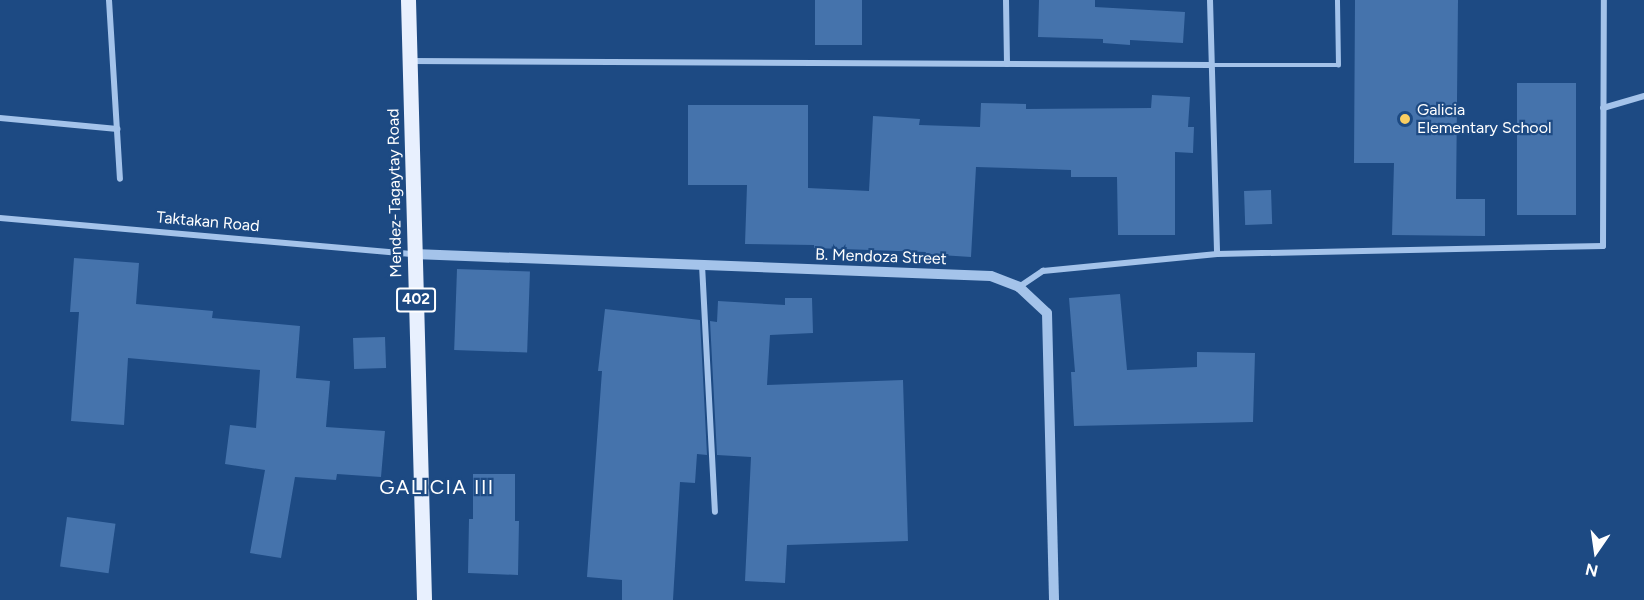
<!DOCTYPE html>
<style>
body{margin:0}
#map{position:relative;width:1644px;height:600px;overflow:hidden;background:#1d4a83;font-family:Figtree,sans-serif}
div>[style]{position:absolute}
.building>*{inset:0;background:#4573ac;transform-origin:0 0}
.service>*{height:4.5px;margin:-2.25px;padding:0 2.25px;transform-origin:2.25px;border-radius:2.25px;background:#a4c3ea}
.minor>*{height:6px;margin:-3px;padding:0 3px;transform-origin:3px;border-radius:3px;background:#a4c3ea}
.tertiary>*{height:10px;margin:-5px;padding:0 5px;transform-origin:5px;border-radius:5px;background:#a4c3ea}
.primary>*{height:15px;margin:-7.5px;padding:0 7.5px;transform-origin:7.5px;border-radius:7.5px;background:#e8f0fe}
.dots>*{width:16px;height:16px;translate:-50% -50%;box-sizing:border-box;border:3px solid #1d4a83;border-radius:50%}
span{translate:-50% -50%;white-space:nowrap;text-align:center;line-height:1.15;-webkit-text-stroke:4.5px #1d4a83;paint-order:stroke}
.shield-label span{padding:2px 4px;background:#1d4a83;border:2px solid;border-radius:4px;-webkit-text-stroke-width:0}
.shield-label{font-size:15px;color:#fff;font-weight:700}
.poi-label{font-size:16px;color:#fff}
.left{translate:0 -50%;text-align:left}
.street-label{font-size:16px;color:#fff}
.quarter-label{font-size:20px;color:#fff;letter-spacing:1.5px}
.north{position:absolute;left:1566px;top:522px;width:60px;height:60px;-webkit-text-stroke:4px #1d4a83;paint-order:stroke;rotate:193deg;font-size:16px;font-weight:700;line-height:24px;text-align:center;color:#fff}
.north::after{content:'';display:block;margin:auto;width:21px;height:27px;background:#fff;clip-path:polygon(50% 0,100% 100%,50% 72%,0 100%)}
</style>
<div id="map">
<div class="building">
<i style="left:815px;top:0;width:47px;height:45px"></i>
<i style="clip-path:polygon(1039px 0,1095px 0,1095px 7px,1185px 12px,1183px 43px,1130px 40px,1130px 45px,1103px 43px,1103px 39px,1038px 37px)"></i>
<i style="clip-path:polygon(1355px 0,1458px 0,1456px 199px,1485px 199px,1485px 236px,1392px 235px,1394px 163px,1354px 163px)"></i>
<i style="left:1517px;top:83px;width:59px;height:132px"></i>
<i style="clip-path:polygon(1152px 95px,1190px 97px,1188px 127px,1194px 127px,1193px 153px,1175px 152px,1175px 235px,1118px 235px,1117px 177px,1071px 177px,1071px 170px,976px 167px,971px 257px,925px 254px,926px 252px,814px 248px,814px 245px,745px 244px,747px 185px,688px 185px,688px 105px,808px 105px,808px 188px,869px 191px,873px 116px,920px 119px,919px 125px,980px 127px,981px 103px,1026px 104px,1026px 109px,1151px 108px)"></i>
<i style="left:1271px;top:190px;width:34px;height:27px;rotate:88deg"></i>
<i style="clip-path:polygon(74px 258px,139px 263px,136px 304px,213px 311px,212px 318px,300px 326px,296px 378px,330px 381px,326px 427px,385px 431px,381px 477px,337px 474px,336px 480px,295px 477px,281px 558px,250px 553px,265px 470px,225px 464px,230px 425px,256px 428px,260px 370px,128px 358px,124px 425px,71px 421px,79px 312px,70px 312px)"></i>
<i style="left:457px;top:269px;width:73px;height:81px;rotate:2deg"></i>
<i style="clip-path:polygon(1120px 294px,1127px 370px,1197px 367px,1197px 352px,1255px 353px,1253px 422px,1074px 426px,1071px 372px,1075px 372px,1069px 298px)"></i>
<i style="clip-path:polygon(785px 298px,812px 298px,813px 333px,770px 335px,767px 385px,903px 380px,908px 541px,787px 545px,785px 583px,745px 581px,751px 457px,717px 455px,710px 321px,717px 322px,718px 301px,785px 305px)"></i>
<i style="clip-path:polygon(605px 309px,700px 320px,707px 455px,697px 454px,695px 483px,680px 482px,673px 600px,622px 600px,622px 580px,587px 577px,602px 371px,598px 371px)"></i>
<i style="left:385px;top:337px;width:31px;height:32px;rotate:88deg"></i>
<i style="clip-path:polygon(473px 474px,515px 474px,515px 521px,519px 521px,518px 575px,468px 573px,469px 519px,473px 519px)"></i>
<i style="left:67px;top:517px;width:49px;height:50px;rotate:8deg"></i>
</div>
<div class="service">
<i style="left:1210px;top:65px;width:128px"></i>
<i style="left:1338px;top:65px;width:65px;rotate:-90.9deg"></i>
</div>
<div class="minor">
<i style="left:109px;top:0;width:179px;rotate:86.5deg"></i>
<i style="left:1006px;top:0;width:64px;rotate:89.1deg"></i>
<i style="left:1210px;top:0;width:254px;rotate:88.4deg"></i>
<i style="left:410px;top:61px;width:800px;rotate:0.29deg"></i>
<i style="left:1603px;top:108px;width:43px;rotate:-16.3deg"></i>
<i style="left:0;top:118px;width:118px;rotate:5.4deg"></i>
<i style="left:0;top:218px;width:416px;rotate:5deg"></i>
<i style="left:702px;top:265px;width:247px;rotate:87deg"></i>
<i style="left:1019px;top:287px;width:29px;rotate:-34deg"></i>
<i style="left:1043px;top:271px;width:175px;rotate:-5.6deg"></i>
<i style="left:1217px;top:254px;width:386px;rotate:-1.2deg"></i>
<i style="left:1603px;top:246px;width:246px;rotate:-89.8deg"></i>
</div>
<div class="tertiary">
<i style="left:414px;top:254px;width:577px;rotate:2.18deg"></i>
<i style="left:991px;top:276px;width:30px;rotate:21deg"></i>
<i style="left:1019px;top:287px;width:38px;rotate:43deg"></i>
<i style="left:1047px;top:313px;width:287px;rotate:88.6deg"></i>
</div>
<div class="primary">
<i style="left:408px;top:0;width:600px;rotate:88.47deg"></i>
</div>
<div class="dots">
<i style="left:1405px;top:119px;background:#f9ce62"></i>
</div>
<div class="shield-label">
<span style="left:416px;top:300px">402</span>
</div>
<div class="poi-label">
<span class="left" style="left:1417px;top:119px">Galicia<br>Elementary School</span>
</div>
<div class="street-label">
<span style="left:395px;top:193px;rotate:-91deg">Mendez-Tagaytay Road</span>
<span style="left:208px;top:222px;rotate:5deg">Taktakan Road</span>
<span style="left:881px;top:257px;rotate:2deg">B. Mendoza Street</span>
</div>
<div class="quarter-label">
<span style="left:437px;top:487px">GALICIA III</span>
</div>
<div class="north">N</div>
</div>
